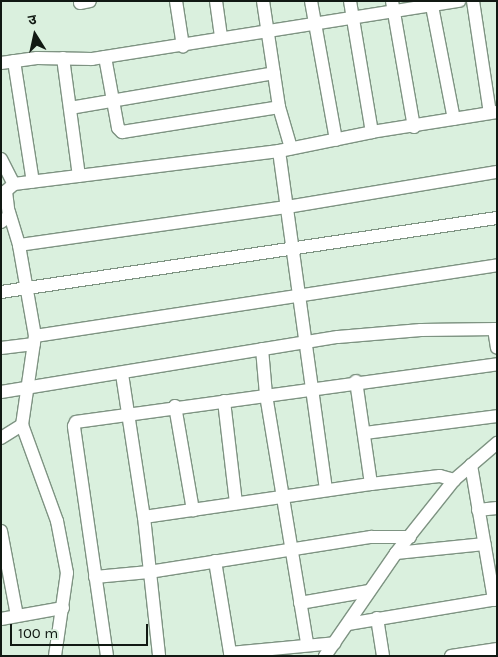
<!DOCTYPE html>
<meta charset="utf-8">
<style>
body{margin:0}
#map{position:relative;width:498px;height:657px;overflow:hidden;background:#daf0de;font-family:Karla,"Noto Sans Devanagari",sans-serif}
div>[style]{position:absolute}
.roads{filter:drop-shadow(1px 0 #7e9382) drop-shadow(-1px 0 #7e9382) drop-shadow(0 1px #7e9382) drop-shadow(0 -1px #7e9382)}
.minor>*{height:12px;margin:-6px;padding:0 6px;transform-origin:6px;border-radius:6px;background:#fff}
span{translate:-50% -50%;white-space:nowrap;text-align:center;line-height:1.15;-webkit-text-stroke:4px #daf0de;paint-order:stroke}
.frame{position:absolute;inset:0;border:2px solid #111913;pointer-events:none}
.north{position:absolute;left:10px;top:10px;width:50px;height:50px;-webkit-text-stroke:4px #daf0de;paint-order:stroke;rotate:350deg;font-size:14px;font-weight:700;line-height:20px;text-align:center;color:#111913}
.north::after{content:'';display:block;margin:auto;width:18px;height:22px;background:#111913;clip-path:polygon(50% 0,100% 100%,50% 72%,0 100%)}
.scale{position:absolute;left:10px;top:624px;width:138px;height:22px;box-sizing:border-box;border:2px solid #111913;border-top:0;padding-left:6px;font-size:15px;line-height:18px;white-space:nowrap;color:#111913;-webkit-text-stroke:4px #daf0de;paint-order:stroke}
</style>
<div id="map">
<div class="roads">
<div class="minor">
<i style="left:176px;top:1px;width:46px;rotate:81.2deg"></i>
<i style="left:216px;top:1px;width:37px;rotate:82deg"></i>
<i style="left:263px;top:1px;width:107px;rotate:81.4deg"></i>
<i style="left:279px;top:107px;width:43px;rotate:73.7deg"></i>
<i style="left:311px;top:1px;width:141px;rotate:79.8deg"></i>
<i style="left:350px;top:1px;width:133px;rotate:80.5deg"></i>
<i style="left:392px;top:1px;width:128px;rotate:80.1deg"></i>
<i style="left:431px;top:1px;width:120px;rotate:79deg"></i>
<i style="left:473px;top:1px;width:113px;rotate:81.4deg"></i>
<i style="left:80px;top:3px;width:10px;rotate:-11deg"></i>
<i style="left:105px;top:57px;width:72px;rotate:79.6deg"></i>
<i style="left:118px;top:128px;width:6px;rotate:45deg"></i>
<i style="left:122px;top:132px;width:159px;rotate:-9deg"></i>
<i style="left:63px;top:58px;width:119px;rotate:82.3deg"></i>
<i style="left:14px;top:61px;width:122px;rotate:81.1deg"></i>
<i style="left:1px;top:63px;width:36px;rotate:-8deg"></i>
<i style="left:37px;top:58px;width:55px;rotate:1deg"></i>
<i style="left:92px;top:59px;width:372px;rotate:-9deg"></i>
<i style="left:70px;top:108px;width:207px;rotate:-9.7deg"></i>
<i style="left:279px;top:151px;width:342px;rotate:82.1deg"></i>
<i style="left:1px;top:159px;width:28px;rotate:63deg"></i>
<i style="left:9px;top:212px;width:34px;rotate:73deg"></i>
<i style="left:1px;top:222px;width:10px;rotate:-37deg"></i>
<i style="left:9px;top:216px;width:25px;rotate:-97deg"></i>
<i style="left:6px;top:191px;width:11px;rotate:-41deg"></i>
<i style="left:14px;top:184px;width:267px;rotate:-7.1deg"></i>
<i style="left:279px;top:151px;width:95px;rotate:-11.5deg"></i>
<i style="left:372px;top:132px;width:127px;rotate:-9.1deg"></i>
<i style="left:1px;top:292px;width:501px;rotate:-8.49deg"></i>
<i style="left:494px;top:329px;width:19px;rotate:81deg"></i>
<i style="left:35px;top:336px;width:467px;rotate:-8.7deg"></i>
<i style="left:1px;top:348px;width:33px;rotate:-7deg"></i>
<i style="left:262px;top:349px;width:46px;rotate:85deg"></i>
<i style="left:266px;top:395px;width:251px;rotate:80.6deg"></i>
<i style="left:122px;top:374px;width:145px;rotate:81.3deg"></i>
<i style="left:144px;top:517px;width:140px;rotate:83.8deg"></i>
<i style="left:356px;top:381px;width:104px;rotate:81.7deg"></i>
<i style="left:1px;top:392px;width:341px;rotate:-9.3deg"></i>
<i style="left:338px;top:337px;width:83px;rotate:-4.8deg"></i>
<i style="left:421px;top:330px;width:76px;rotate:-0.8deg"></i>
<i style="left:224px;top:401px;width:103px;rotate:83.3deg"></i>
<i style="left:175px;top:406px;width:106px;rotate:80.2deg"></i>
<i style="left:365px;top:433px;width:133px;rotate:-7.3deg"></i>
<i style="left:1px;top:438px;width:25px;rotate:-32deg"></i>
<i style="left:471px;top:465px;width:137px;rotate:80.3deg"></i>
<i style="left:478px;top:510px;width:19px;rotate:-6deg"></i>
<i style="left:144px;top:517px;width:229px;rotate:-8.3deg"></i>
<i style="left:371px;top:484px;width:69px;rotate:-6.6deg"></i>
<i style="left:440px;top:476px;width:15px;rotate:16deg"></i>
<i style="left:1px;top:531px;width:86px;rotate:79.3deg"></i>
<i style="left:396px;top:553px;width:89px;rotate:-5.8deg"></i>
<i style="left:215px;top:561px;width:93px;rotate:80.7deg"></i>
<i style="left:230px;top:653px;width:105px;rotate:-5.4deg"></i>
<i style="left:95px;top:577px;width:54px;rotate:-5.3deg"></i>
<i style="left:149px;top:572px;width:225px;rotate:-9deg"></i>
<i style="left:371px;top:537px;width:39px"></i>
<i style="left:300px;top:603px;width:70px;rotate:-9.9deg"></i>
<i style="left:377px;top:618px;width:38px;rotate:81deg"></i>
<i style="left:1px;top:619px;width:63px;rotate:-10.1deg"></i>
<i style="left:348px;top:624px;width:151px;rotate:-9.5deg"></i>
<i style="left:55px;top:656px;width:84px;rotate:-81.8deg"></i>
<i style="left:67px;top:573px;width:53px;rotate:-100.9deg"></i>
<i style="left:57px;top:521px;width:102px;rotate:-110deg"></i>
<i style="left:22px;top:425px;width:90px;rotate:-81.7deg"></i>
<i style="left:35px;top:336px;width:92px;rotate:-100deg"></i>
<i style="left:19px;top:245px;width:271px;rotate:-8.1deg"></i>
<i style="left:287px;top:207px;width:213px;rotate:-9.5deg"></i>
<i style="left:107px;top:656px;width:232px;rotate:-98.2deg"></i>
<i style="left:74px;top:426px;width:4px;rotate:-63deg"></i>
<i style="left:76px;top:422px;width:425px;rotate:-7.8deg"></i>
<i style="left:325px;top:656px;width:125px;rotate:-55.4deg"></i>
<i style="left:396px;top:553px;width:93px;rotate:-51.5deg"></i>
<i style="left:454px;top:480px;width:57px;rotate:-40.7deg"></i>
<i style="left:451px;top:656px;width:47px;rotate:-8.7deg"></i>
</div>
</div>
<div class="frame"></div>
<div class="north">उ</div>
<div class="scale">100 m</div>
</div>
